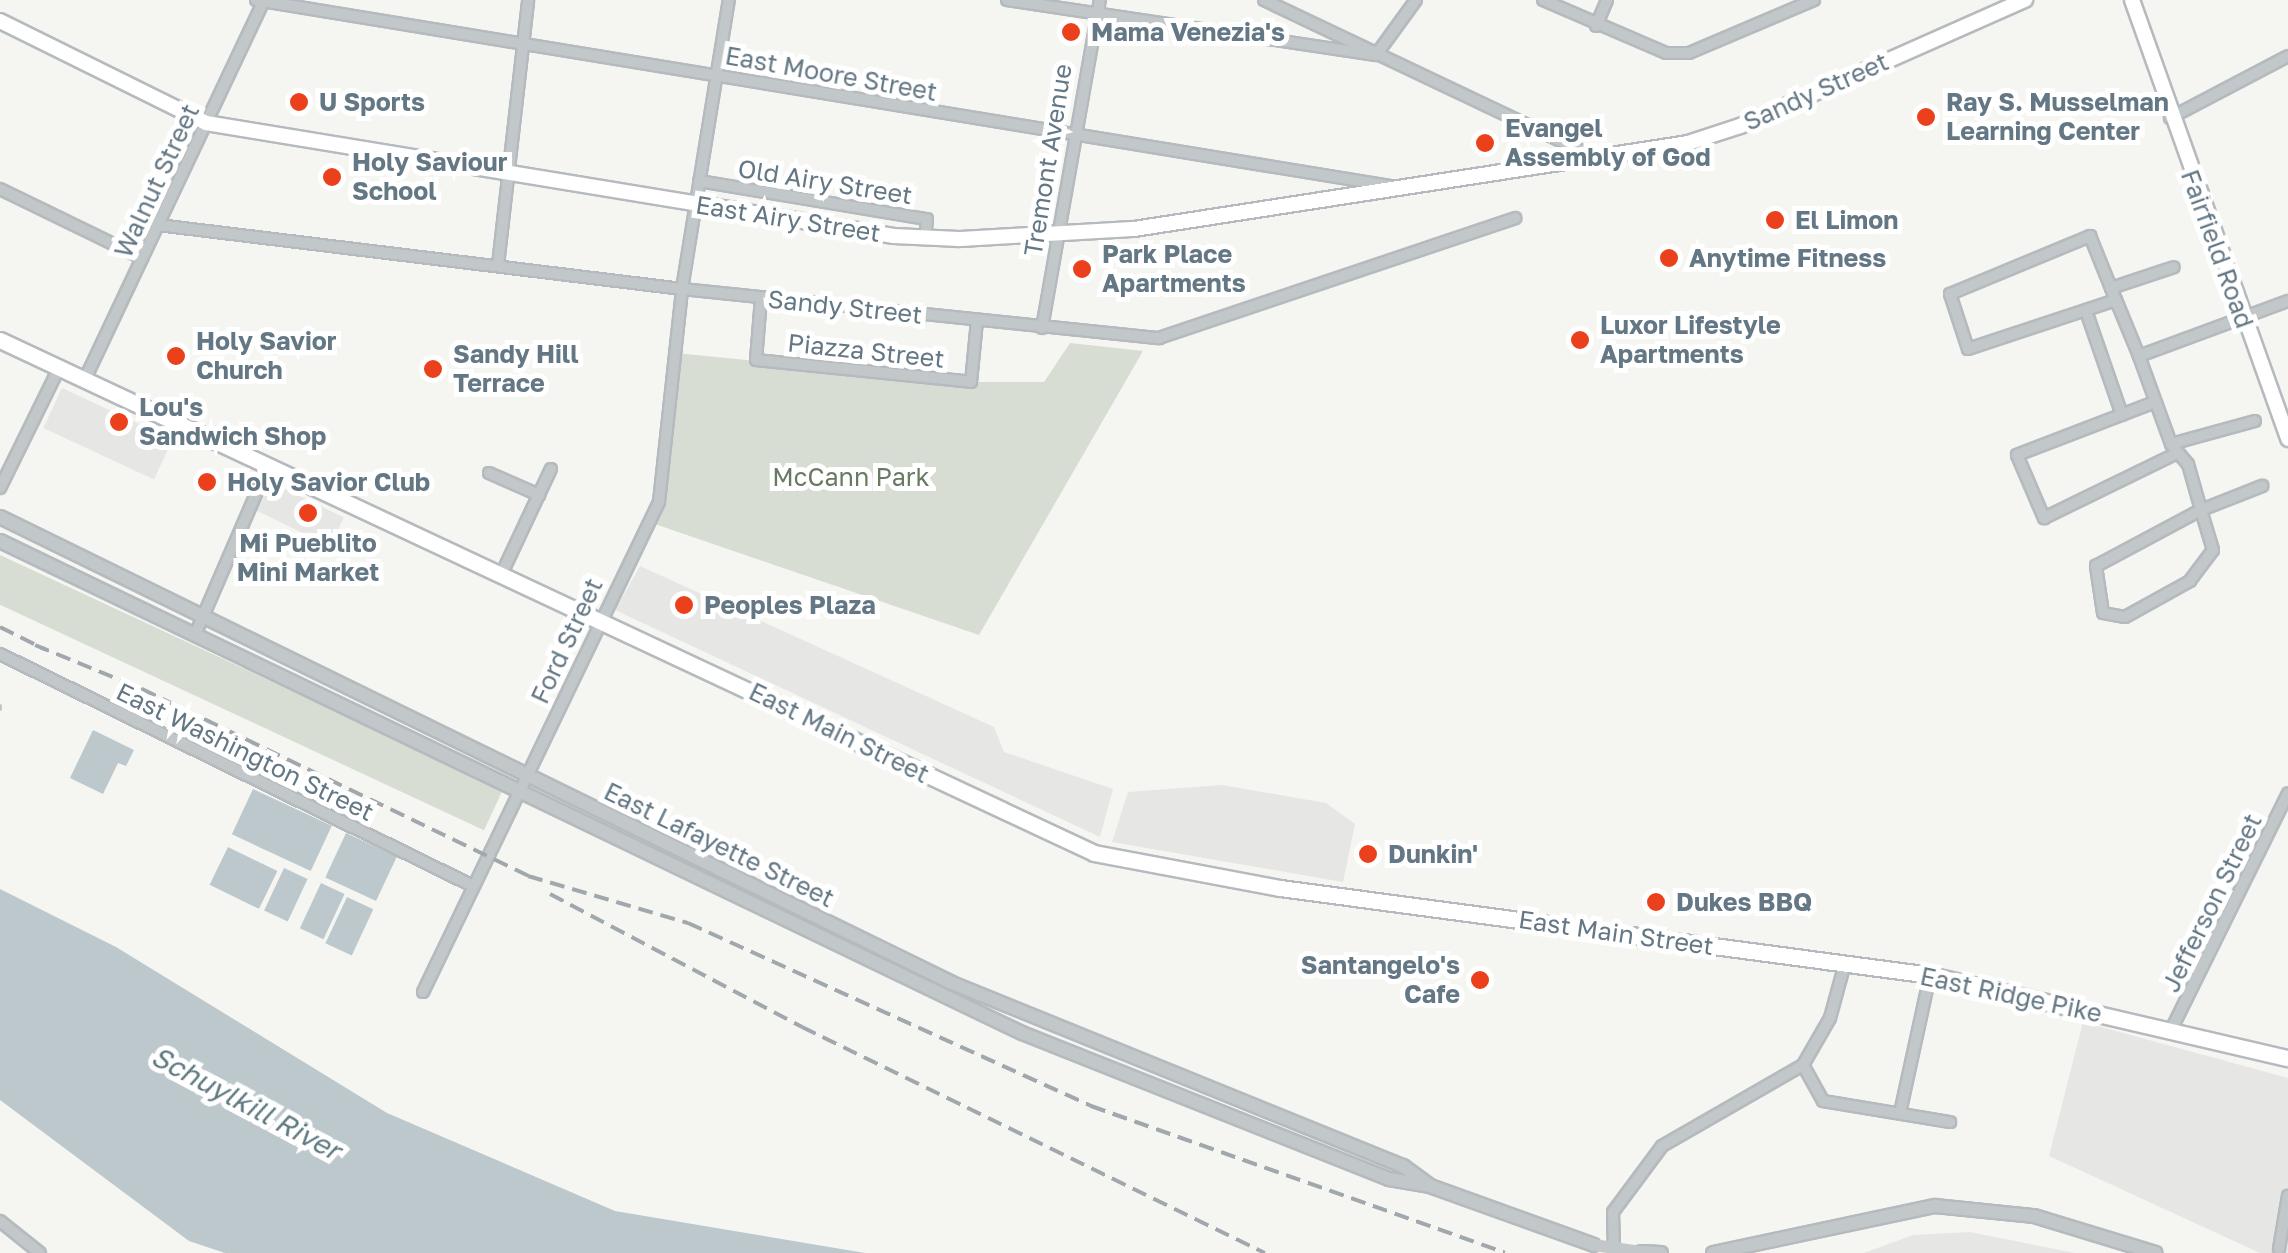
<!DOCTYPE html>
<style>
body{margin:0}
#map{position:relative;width:2288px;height:1253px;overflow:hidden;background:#f5f5f1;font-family:"Golos Text",sans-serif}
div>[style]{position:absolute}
.built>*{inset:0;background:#e6e7e5;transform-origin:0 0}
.green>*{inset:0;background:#d7ddd2;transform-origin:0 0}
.water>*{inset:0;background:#bcc8cc;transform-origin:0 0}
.stream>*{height:4px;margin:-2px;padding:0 2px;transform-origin:2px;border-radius:2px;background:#bcc8cc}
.roads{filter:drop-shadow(2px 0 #b4babe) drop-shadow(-2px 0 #b4babe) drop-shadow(0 2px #b4babe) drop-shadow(0 -2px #b4babe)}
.minor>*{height:10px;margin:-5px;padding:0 5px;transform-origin:5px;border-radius:5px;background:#c2c7c9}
.tertiary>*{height:12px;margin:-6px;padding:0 6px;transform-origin:6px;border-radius:6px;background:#c2c7c9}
.secondary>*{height:14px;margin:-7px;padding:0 7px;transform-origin:7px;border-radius:7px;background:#fff}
.primary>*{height:15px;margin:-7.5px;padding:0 7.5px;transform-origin:7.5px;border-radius:7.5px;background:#fff}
.rail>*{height:4px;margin-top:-2px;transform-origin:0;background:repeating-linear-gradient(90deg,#a0a8ad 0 15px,transparent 0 23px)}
.tertiary-bridge>*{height:12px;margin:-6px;padding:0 6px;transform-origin:6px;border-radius:6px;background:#c2c7c9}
.dots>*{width:28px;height:28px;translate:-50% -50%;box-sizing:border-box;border:5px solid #fff;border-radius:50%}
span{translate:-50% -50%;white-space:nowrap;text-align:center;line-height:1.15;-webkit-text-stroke:10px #fff;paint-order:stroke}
.poi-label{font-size:25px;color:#637784;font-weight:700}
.left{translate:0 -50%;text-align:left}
.right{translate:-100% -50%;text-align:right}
.street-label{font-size:25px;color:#637784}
.park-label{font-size:25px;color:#687b62}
.water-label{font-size:28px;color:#5f7a81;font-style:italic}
</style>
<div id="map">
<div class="built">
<i style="left:62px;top:388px;width:122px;height:44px;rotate:25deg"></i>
<i style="left:271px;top:482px;width:81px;height:32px;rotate:26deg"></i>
<i style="clip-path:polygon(640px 566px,994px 727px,1004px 752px,1113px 789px,1100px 837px,615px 610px)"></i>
<i style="clip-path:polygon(1222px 785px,1326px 803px,1355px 824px,1343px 882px,1112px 842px,1128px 792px)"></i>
<i style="clip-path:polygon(2083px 1022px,2288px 1078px,2288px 1253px,2260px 1253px,2049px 1156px)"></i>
<i style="clip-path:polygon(1970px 1232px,2075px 1253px,1864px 1253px,1913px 1235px)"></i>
</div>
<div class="green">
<i style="clip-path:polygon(1070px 343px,1143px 351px,979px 635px,649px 522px,659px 502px,676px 353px,971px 382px,1044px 382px)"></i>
<i style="left:0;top:555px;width:555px;height:45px;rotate:25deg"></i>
</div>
<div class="water">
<i style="clip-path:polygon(93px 730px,134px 750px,126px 766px,118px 763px,103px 794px,70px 778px)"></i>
<i style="left:253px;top:789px;width:87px;height:50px;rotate:25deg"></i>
<i style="left:346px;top:833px;width:56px;height:49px;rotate:25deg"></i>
<i style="left:228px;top:847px;width:55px;height:42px;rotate:26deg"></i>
<i style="left:284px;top:868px;width:26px;height:47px;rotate:25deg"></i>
<i style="left:321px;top:883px;width:26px;height:50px;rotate:25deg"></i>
<i style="clip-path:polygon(0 889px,116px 947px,387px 1113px,615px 1211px,865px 1253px,225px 1253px,189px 1241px,0 1100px)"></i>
<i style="left:347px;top:897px;width:29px;height:51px;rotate:25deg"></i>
</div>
<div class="stream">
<i style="left:0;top:706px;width:3px;rotate:90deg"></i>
</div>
<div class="roads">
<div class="minor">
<i style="left:256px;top:0;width:1149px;rotate:9.31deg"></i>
<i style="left:1007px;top:0;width:373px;rotate:8.5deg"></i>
<i style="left:1264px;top:0;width:364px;rotate:25.4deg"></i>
<i style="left:1543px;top:0;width:134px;rotate:23.3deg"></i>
<i style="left:1666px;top:53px;width:23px"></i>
<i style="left:1689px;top:53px;width:136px;rotate:-23deg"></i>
<i style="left:1596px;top:26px;width:28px;rotate:-67deg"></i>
<i style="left:1376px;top:55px;width:68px;rotate:-54deg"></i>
<i style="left:2170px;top:118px;width:133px;rotate:-27.7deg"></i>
<i style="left:699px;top:181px;width:231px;rotate:9.5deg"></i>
<i style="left:927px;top:219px;width:19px;rotate:96deg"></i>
<i style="left:0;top:189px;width:158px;rotate:25.9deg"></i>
<i style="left:158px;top:225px;width:528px;rotate:6.96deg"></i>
<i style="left:682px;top:289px;width:480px;rotate:5.9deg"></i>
<i style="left:1159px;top:338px;width:376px;rotate:-18.6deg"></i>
<i style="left:498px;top:265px;width:267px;rotate:-83.5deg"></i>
<i style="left:2111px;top:288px;width:66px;rotate:-18.4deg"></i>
<i style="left:761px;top:298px;width:62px;rotate:94.6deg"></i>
<i style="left:756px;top:360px;width:216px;rotate:5.8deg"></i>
<i style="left:971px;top:382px;width:61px;rotate:-84.4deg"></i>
<i style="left:2116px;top:300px;width:156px;rotate:161.7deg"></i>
<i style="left:1968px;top:349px;width:58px;rotate:-108.1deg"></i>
<i style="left:1950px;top:294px;width:152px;rotate:-22.5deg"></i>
<i style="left:2090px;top:236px;width:56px;rotate:68deg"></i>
<i style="left:2111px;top:288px;width:74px;rotate:67.6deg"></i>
<i style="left:2139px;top:356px;width:94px;rotate:70deg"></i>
<i style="left:2171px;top:444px;width:26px;rotate:50deg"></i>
<i style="left:2188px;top:464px;width:48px;rotate:74.2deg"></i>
<i style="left:2201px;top:510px;width:42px;rotate:73.3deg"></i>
<i style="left:2213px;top:550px;width:39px;rotate:127deg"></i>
<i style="left:2190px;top:581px;width:74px;rotate:151deg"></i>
<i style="left:2125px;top:617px;width:22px;rotate:-170deg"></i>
<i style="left:2103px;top:613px;width:48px;rotate:-98.5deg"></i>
<i style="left:2096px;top:566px;width:119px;rotate:-28.1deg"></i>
<i style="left:2201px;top:510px;width:66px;rotate:-21.5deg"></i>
<i style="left:2086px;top:311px;width:110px;rotate:70.9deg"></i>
<i style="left:1042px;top:328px;width:333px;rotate:-80deg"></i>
<i style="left:2139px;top:356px;width:159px;rotate:-20.3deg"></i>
<i style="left:85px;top:379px;width:418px;rotate:-64.7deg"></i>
<i style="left:2155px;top:402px;width:148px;rotate:159deg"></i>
<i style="left:2017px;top:455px;width:69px;rotate:66.8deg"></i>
<i style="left:2044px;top:518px;width:148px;rotate:-26deg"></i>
<i style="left:2171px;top:444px;width:87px;rotate:-15.3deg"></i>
<i style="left:489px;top:473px;width:55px;rotate:23.7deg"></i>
<i style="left:0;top:488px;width:134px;rotate:-63.8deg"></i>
<i style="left:502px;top:573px;width:115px;rotate:-64.8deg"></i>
<i style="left:195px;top:635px;width:184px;rotate:-66.6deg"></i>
<i style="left:0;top:654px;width:527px;rotate:26.13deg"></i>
<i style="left:423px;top:992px;width:544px;rotate:-64.28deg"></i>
<i style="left:659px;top:502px;width:214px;rotate:-83.8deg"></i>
<i style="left:682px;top:289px;width:293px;rotate:-80.8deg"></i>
<i style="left:2171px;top:1030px;width:264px;rotate:-63.7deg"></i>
<i style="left:1803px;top:1065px;width:41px;rotate:60.9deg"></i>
<i style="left:1823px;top:1101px;width:129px;rotate:9.4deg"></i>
<i style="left:1900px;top:1113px;width:141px;rotate:-77.7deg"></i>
<i style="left:0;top:1221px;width:51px;rotate:38.7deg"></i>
<i style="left:2279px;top:1249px;width:54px;rotate:-80.4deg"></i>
<i style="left:1614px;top:1252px;width:40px;rotate:-91.4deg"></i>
<i style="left:1613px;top:1212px;width:82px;rotate:-53.4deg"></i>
<i style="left:1662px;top:1146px;width:163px;rotate:-29.9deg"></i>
<i style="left:1803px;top:1065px;width:54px;rotate:-60.1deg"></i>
<i style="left:1830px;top:1018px;width:57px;rotate:-74.7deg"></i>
</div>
<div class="tertiary">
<i style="left:0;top:517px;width:1060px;rotate:26.08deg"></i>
<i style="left:952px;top:983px;width:487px;rotate:22.1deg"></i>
<i style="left:1403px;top:1166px;width:31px;rotate:36deg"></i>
<i style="left:0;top:541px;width:1134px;rotate:25.71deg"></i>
<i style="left:1022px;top:1033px;width:395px;rotate:21.7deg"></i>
<i style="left:1389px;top:1179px;width:42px;rotate:9.7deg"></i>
<i style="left:1430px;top:1186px;width:174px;rotate:19.8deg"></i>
<i style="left:1641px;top:1252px;width:20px;rotate:3deg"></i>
<i style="left:1713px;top:1253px;width:227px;rotate:-12deg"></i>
<i style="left:1935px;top:1206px;width:100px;rotate:5.8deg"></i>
<i style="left:2034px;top:1216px;width:127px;rotate:16.9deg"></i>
</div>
<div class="secondary">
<i style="left:2132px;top:0;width:466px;rotate:70.4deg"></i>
<i style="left:0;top:21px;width:230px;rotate:26.3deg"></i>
<i style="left:206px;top:123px;width:697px;rotate:9.33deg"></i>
<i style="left:894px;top:236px;width:65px;rotate:2.6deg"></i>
<i style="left:959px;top:239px;width:175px;rotate:-3.3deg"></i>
<i style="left:1134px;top:229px;width:561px;rotate:-8.82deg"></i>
<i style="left:1688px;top:143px;width:55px;rotate:-18.1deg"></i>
<i style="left:1740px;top:126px;width:312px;rotate:-23.9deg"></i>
</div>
<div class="primary">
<i style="left:0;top:340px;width:1208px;rotate:25.12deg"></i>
<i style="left:1094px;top:853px;width:189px;rotate:10.7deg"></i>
<i style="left:1280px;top:888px;width:656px;rotate:7.62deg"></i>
<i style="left:1930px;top:975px;width:367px;rotate:13.1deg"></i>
</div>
</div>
<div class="rail">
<i style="left:0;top:627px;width:51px;rotate:26.6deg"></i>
<i style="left:35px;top:645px;width:116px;rotate:22.4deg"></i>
<i style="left:142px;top:689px;width:429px;rotate:25.8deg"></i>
<i style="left:528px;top:876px;width:167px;rotate:16.4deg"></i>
<i style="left:688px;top:923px;width:443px;rotate:24.4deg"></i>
<i style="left:1091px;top:1106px;width:439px;rotate:19.5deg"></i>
<i style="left:550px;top:894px;width:285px;rotate:27.8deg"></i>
<i style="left:802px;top:1027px;width:515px;rotate:26.02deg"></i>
</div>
<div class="tertiary-bridge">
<i style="left:1594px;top:1245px;width:48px;rotate:8.5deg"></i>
</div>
<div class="dots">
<i style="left:1071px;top:32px;background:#ea411c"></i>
<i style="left:299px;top:102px;background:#ea411c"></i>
<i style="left:1926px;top:117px;background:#ea411c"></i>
<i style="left:1485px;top:143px;background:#ea411c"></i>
<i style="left:332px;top:177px;background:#ea411c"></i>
<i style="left:1775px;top:220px;background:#ea411c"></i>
<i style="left:1669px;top:258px;background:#ea411c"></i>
<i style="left:1082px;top:269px;background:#ea411c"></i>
<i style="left:1580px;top:340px;background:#ea411c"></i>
<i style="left:176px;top:356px;background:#ea411c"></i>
<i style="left:433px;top:369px;background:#ea411c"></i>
<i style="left:119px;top:422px;background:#ea411c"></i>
<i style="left:207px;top:482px;background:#ea411c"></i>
<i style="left:308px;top:513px;background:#ea411c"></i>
<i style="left:684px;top:605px;background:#ea411c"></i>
<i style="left:1368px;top:854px;background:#ea411c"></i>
<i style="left:1656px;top:902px;background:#ea411c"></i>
<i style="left:1480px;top:980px;background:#ea411c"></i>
</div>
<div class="poi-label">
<span class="left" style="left:1091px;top:32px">Mama Venezia's</span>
<span class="left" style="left:319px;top:102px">U Sports</span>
<span class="left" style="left:1946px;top:117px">Ray S. Musselman<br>Learning Center</span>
<span class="left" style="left:1505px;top:143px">Evangel<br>Assembly of God</span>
<span class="left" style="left:352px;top:177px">Holy Saviour<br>School</span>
<span class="left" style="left:1795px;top:220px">El Limon</span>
<span class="left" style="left:1102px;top:269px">Park Place<br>Apartments</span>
<span class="left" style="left:1689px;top:258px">Anytime Fitness</span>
<span class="left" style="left:1600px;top:340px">Luxor Lifestyle<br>Apartments</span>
<span class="left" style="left:196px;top:356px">Holy Savior<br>Church</span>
<span class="left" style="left:453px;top:369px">Sandy Hill<br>Terrace</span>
<span class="left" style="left:139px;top:422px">Lou's<br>Sandwich Shop</span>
<span class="left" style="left:227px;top:482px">Holy Savior Club</span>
<span style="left:308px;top:558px">Mi Pueblito<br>Mini Market</span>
<span class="left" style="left:704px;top:605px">Peoples Plaza</span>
<span class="left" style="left:1388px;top:854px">Dunkin'</span>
<span class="left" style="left:1676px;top:902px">Dukes BBQ</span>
<span class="right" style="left:1460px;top:980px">Santangelo's<br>Cafe</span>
</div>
<div class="street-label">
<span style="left:831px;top:74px;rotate:10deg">East Moore Street</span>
<span style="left:1816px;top:92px;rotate:-24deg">Sandy Street</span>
<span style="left:1048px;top:160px;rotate:-81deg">Tremont Avenue</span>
<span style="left:157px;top:181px;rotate:-65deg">Walnut Street</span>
<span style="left:825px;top:182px;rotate:9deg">Old Airy Street</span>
<span style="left:788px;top:219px;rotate:9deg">East Airy Street</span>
<span style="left:2217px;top:249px;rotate:70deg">Fairfield Road</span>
<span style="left:845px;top:307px;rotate:6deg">Sandy Street</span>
<span style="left:866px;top:351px;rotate:6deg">Piazza Street</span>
<span style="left:567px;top:641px;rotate:-65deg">Ford Street</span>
<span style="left:839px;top:733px;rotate:26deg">East Main Street</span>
<span style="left:245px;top:752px;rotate:26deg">East Washington Street</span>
<span style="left:719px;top:845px;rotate:26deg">East Lafayette Street</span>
<span style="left:2212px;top:903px;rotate:-64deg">Jefferson Street</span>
<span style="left:1616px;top:933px;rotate:8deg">East Main Street</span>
<span style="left:2011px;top:995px;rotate:12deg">East Ridge Pike</span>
</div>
<div class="park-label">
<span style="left:851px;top:477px">McCann Park</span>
</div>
<div class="water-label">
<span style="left:246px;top:1103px;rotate:28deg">Schuylkill River</span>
</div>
</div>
